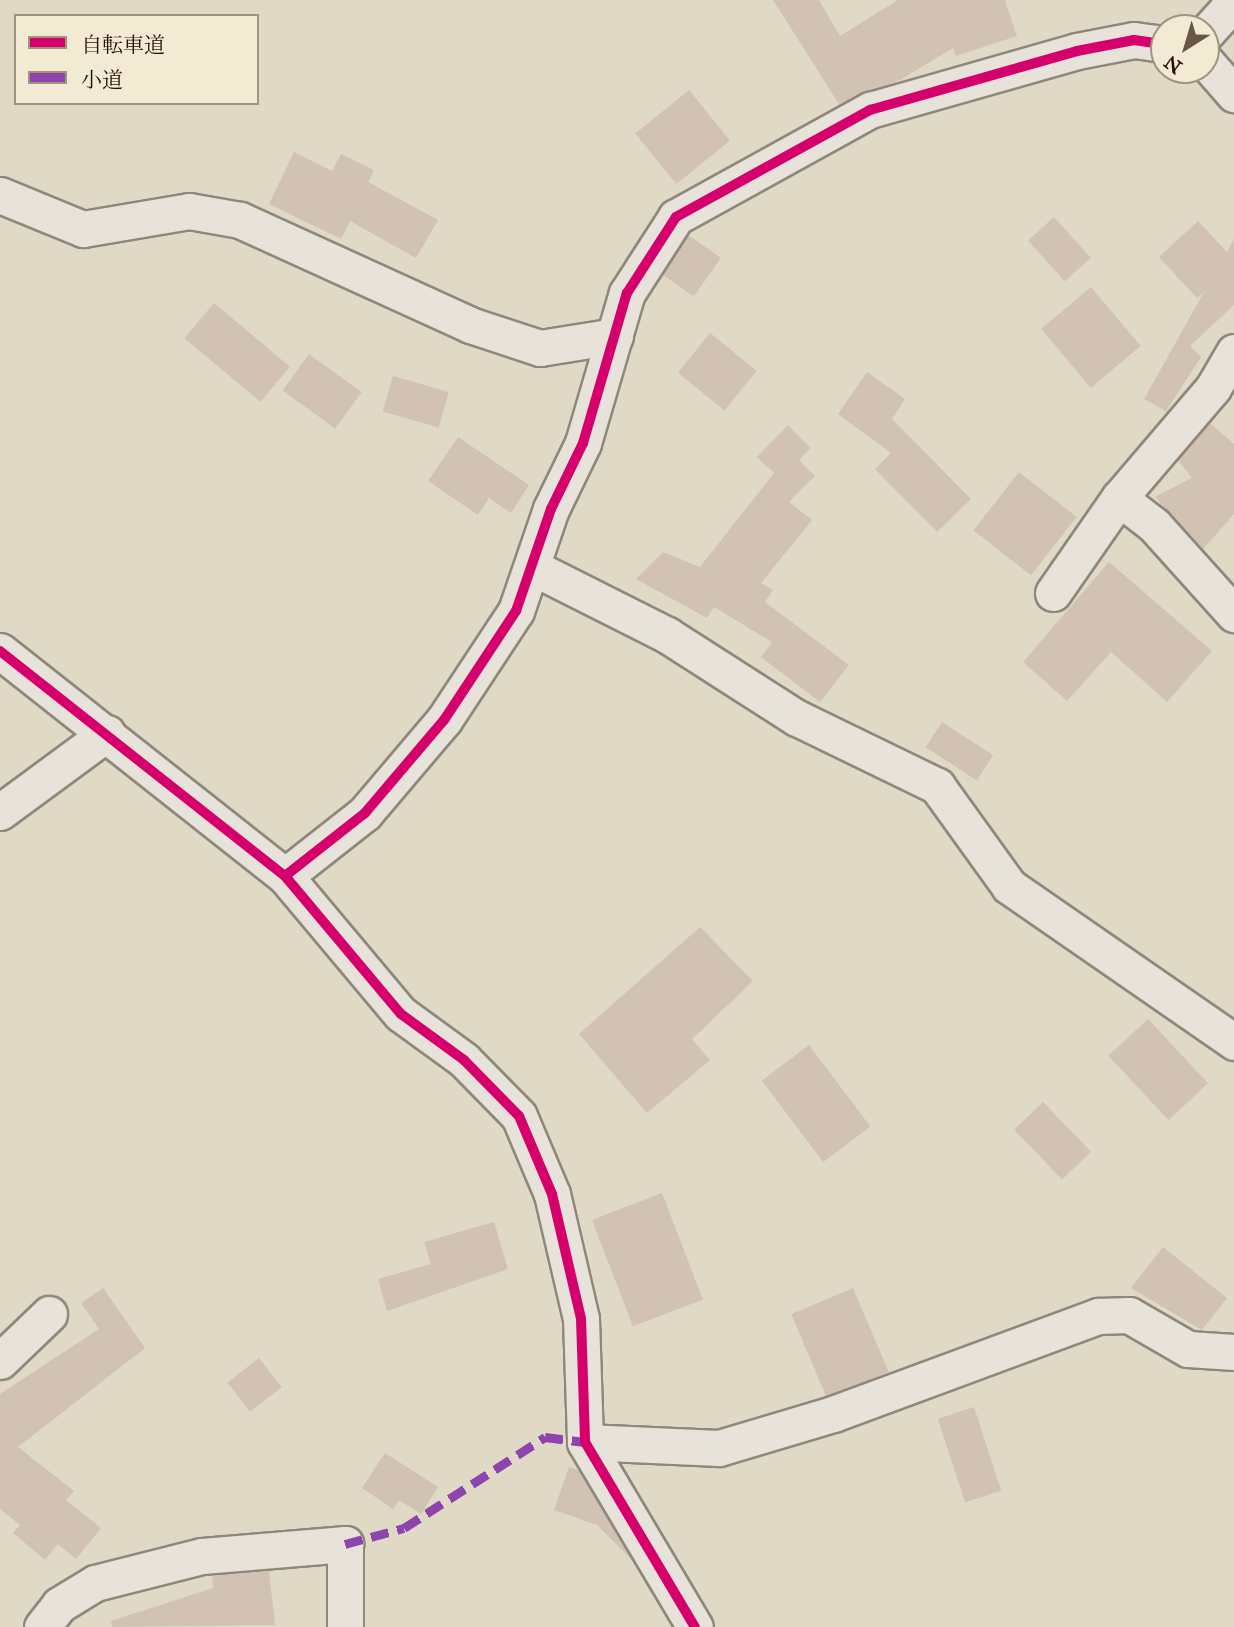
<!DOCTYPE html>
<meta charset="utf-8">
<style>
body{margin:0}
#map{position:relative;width:1234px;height:1627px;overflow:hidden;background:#e0d9c6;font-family:"IM FELL Great Primer","Noto Serif JP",serif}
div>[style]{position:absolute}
.building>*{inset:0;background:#d1c2b3;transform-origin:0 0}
.roads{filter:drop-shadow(2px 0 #8f877b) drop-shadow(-2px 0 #8f877b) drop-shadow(0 2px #8f877b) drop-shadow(0 -2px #8f877b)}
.minor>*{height:35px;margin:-17.5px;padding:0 17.5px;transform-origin:17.5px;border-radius:17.5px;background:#e7e3da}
.quiet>*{height:9px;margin-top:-4.5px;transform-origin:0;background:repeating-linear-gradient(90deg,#8e44ad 0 18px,transparent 0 27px)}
.cycleway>*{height:10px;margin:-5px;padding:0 5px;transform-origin:5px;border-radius:5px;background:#d6006c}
span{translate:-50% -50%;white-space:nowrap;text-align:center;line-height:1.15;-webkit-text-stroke:5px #f2ead3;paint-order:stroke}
.legend{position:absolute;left:14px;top:14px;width:245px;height:91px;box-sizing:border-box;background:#f2ead3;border:2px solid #a2937f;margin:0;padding:9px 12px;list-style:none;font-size:21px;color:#291000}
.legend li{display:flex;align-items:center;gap:14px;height:35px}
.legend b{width:35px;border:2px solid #a2937f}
.north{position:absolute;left:1150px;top:14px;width:70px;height:70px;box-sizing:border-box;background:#f2ead3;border:2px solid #a2937f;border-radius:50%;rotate:217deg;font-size:19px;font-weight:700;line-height:28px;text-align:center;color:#291000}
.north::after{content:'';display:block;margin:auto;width:24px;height:32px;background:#695645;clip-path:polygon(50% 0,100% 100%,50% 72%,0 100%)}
</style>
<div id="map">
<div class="building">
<i style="clip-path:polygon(773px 0,819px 0,840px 36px,898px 0,1005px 0,1017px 36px,956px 56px,953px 48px,900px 80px,839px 104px)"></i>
<i style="left:689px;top:90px;width:65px;height:69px;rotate:51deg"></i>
<i style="clip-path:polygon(294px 152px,332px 171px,341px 154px,374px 170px,368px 182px,438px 220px,416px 258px,350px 221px,341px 239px,269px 204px)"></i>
<i style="left:1054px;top:217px;width:55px;height:35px;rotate:48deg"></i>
<i style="clip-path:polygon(1198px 221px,1227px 252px,1234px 239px,1234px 305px,1190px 346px,1201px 357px,1166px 411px,1144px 399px,1204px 292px,1197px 298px,1159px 257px)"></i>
<i style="left:688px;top:235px;width:40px;height:47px;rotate:35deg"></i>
<i style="left:1091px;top:287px;width:77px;height:65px;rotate:50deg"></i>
<i style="left:214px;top:303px;width:99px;height:46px;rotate:40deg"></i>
<i style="left:710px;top:333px;width:60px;height:51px;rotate:39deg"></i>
<i style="left:309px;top:354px;width:65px;height:45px;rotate:36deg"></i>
<i style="clip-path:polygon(867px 372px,905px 399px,892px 419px,971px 499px,937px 532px,875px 469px,891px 453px,838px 414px)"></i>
<i style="left:393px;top:376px;width:58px;height:37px;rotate:16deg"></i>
<i style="clip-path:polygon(1210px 423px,1234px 444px,1234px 514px,1203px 549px,1155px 497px,1192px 478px,1178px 460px)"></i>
<i style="clip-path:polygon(788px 425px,811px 448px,799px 460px,815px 476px,789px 502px,812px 520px,761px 583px,773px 590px,765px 602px,849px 665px,820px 702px,761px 657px,772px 642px,714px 607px,707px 618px,636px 579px,663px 552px,700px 567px,774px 473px,757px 457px)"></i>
<i style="clip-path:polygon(458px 437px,529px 485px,511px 513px,489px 498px,478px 515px,428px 481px)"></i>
<i style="left:1019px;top:472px;width:73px;height:74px;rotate:38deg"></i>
<i style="clip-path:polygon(1109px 562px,1212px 651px,1167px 702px,1111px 652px,1067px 701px,1023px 662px)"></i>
<i style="left:942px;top:722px;width:61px;height:30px;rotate:33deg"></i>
<i style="clip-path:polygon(700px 927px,753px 981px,692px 1039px,710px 1060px,647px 1113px,579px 1034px)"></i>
<i style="left:1148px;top:1019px;width:88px;height:54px;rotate:47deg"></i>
<i style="left:809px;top:1045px;width:102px;height:59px;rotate:53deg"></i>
<i style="left:1043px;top:1102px;width:69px;height:40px;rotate:46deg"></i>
<i style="left:662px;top:1193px;width:114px;height:75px;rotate:69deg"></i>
<i style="clip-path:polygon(494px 1222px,508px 1269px,387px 1311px,378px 1279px,431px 1264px,424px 1242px)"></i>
<i style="clip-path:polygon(1163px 1247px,1227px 1298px,1202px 1330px,1131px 1288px)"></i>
<i style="clip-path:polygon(103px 1288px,145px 1348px,18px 1447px,74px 1491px,66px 1500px,101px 1528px,76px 1559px,58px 1544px,45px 1560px,13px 1533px,20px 1525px,0 1509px,0 1394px,99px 1329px,81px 1303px)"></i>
<i style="left:853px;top:1288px;width:91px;height:67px;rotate:67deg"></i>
<i style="left:259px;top:1358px;width:37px;height:40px;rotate:52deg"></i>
<i style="left:974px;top:1407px;width:88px;height:38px;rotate:72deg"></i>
<i style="clip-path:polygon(385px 1453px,438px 1487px,421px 1514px,399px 1500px,393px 1509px,362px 1488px)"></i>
<i style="clip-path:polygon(569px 1467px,578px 1470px,633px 1561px,597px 1525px,554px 1510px)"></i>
<i style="clip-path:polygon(269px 1571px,275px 1625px,112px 1627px,111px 1621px,213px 1588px,212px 1575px)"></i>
</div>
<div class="roads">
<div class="minor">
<i style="left:1206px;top:33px;width:42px;rotate:-47.9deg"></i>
<i style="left:1206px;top:62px;width:43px;rotate:48.8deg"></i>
<i style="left:0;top:195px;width:90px;rotate:22.3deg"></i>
<i style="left:83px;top:229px;width:108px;rotate:-9.6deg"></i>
<i style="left:189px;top:211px;width:52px;rotate:10deg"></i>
<i style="left:240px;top:220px;width:253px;rotate:24.5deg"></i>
<i style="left:470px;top:325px;width:74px;rotate:18.2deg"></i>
<i style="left:540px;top:348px;width:76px;rotate:-9.1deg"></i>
<i style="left:1234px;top:352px;width:42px;rotate:120.3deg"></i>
<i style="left:1213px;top:388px;width:145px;rotate:130.5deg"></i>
<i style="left:1119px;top:498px;width:44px;rotate:37.6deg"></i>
<i style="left:1154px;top:525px;width:120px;rotate:48deg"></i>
<i style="left:534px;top:568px;width:149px;rotate:26.7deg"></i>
<i style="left:667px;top:635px;width:154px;rotate:32.6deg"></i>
<i style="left:797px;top:718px;width:156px;rotate:25.9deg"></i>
<i style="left:937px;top:786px;width:123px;rotate:54.2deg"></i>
<i style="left:1009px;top:886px;width:274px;rotate:34.7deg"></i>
<i style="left:1053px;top:593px;width:116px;rotate:-55.2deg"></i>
<i style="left:0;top:651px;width:363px;rotate:38.3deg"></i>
<i style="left:285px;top:876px;width:180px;rotate:50deg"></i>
<i style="left:401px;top:1014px;width:78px;rotate:36.1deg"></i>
<i style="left:464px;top:1060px;width:78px;rotate:45.5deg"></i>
<i style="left:519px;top:1116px;width:85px;rotate:67.1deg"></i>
<i style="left:552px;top:1194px;width:128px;rotate:76.9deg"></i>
<i style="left:581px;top:1319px;width:123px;rotate:88.1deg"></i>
<i style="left:585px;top:1442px;width:215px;rotate:59.3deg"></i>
<i style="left:0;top:812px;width:133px;rotate:-36.4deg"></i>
<i style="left:285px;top:876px;width:102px;rotate:-38.2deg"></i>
<i style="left:365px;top:813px;width:122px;rotate:-49.7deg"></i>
<i style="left:444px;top:720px;width:131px;rotate:-56.6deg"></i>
<i style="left:516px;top:611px;width:108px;rotate:-71.1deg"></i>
<i style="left:551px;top:509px;width:73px;rotate:-64.1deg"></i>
<i style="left:583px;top:443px;width:156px;rotate:-73.7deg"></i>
<i style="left:627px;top:293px;width:90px;rotate:-57.2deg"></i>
<i style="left:676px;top:217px;width:222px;rotate:-28.9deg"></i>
<i style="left:870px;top:110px;width:215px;rotate:-15.9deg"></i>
<i style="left:1077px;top:51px;width:58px;rotate:-10.9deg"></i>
<i style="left:1134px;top:40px;width:30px;rotate:8deg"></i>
<i style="left:0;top:1361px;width:68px;rotate:-43.8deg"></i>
<i style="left:585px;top:1442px;width:134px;rotate:2.6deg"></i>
<i style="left:719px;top:1448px;width:119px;rotate:-16.6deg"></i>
<i style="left:833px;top:1414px;width:283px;rotate:-20.3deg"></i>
<i style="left:1098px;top:1316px;width:31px;rotate:-2deg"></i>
<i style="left:1129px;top:1315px;width:68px;rotate:30deg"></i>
<i style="left:1188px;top:1349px;width:46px;rotate:3.7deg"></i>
<i style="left:42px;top:1627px;width:28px;rotate:-52deg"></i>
<i style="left:59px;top:1605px;width:42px;rotate:-31.4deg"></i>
<i style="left:95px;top:1583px;width:110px;rotate:-14.2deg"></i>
<i style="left:202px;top:1556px;width:144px;rotate:-4.8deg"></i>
<i style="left:345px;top:1544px;width:83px;rotate:90deg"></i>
</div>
</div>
<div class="quiet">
<i style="left:345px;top:1544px;width:61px;rotate:-15.2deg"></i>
<i style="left:404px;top:1528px;width:168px;rotate:-32.8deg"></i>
<i style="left:545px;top:1437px;width:40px;rotate:7.1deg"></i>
</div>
<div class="cycleway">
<i style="left:0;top:651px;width:363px;rotate:38.3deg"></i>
<i style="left:285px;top:876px;width:180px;rotate:50deg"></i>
<i style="left:401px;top:1014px;width:78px;rotate:36.1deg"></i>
<i style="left:464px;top:1060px;width:78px;rotate:45.5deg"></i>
<i style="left:519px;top:1116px;width:85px;rotate:67.1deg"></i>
<i style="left:552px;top:1194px;width:128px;rotate:76.9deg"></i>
<i style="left:581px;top:1319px;width:123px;rotate:88.1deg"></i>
<i style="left:585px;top:1442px;width:215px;rotate:59.3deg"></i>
<i style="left:285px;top:876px;width:102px;rotate:-38.2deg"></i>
<i style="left:365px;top:813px;width:122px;rotate:-49.7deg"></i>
<i style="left:444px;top:720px;width:131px;rotate:-56.6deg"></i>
<i style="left:516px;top:611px;width:108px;rotate:-71.1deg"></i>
<i style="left:551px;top:509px;width:73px;rotate:-64.1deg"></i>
<i style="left:583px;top:443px;width:156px;rotate:-73.7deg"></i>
<i style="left:627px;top:293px;width:90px;rotate:-57.2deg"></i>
<i style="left:676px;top:217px;width:222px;rotate:-28.9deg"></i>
<i style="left:870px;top:110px;width:215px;rotate:-15.9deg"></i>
<i style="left:1077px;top:51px;width:58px;rotate:-10.9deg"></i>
<i style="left:1134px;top:40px;width:30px;rotate:8deg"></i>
</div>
<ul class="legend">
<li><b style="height:9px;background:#d6006c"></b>自転車道</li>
<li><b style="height:9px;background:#8e44ad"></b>小道</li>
</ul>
<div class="north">N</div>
</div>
